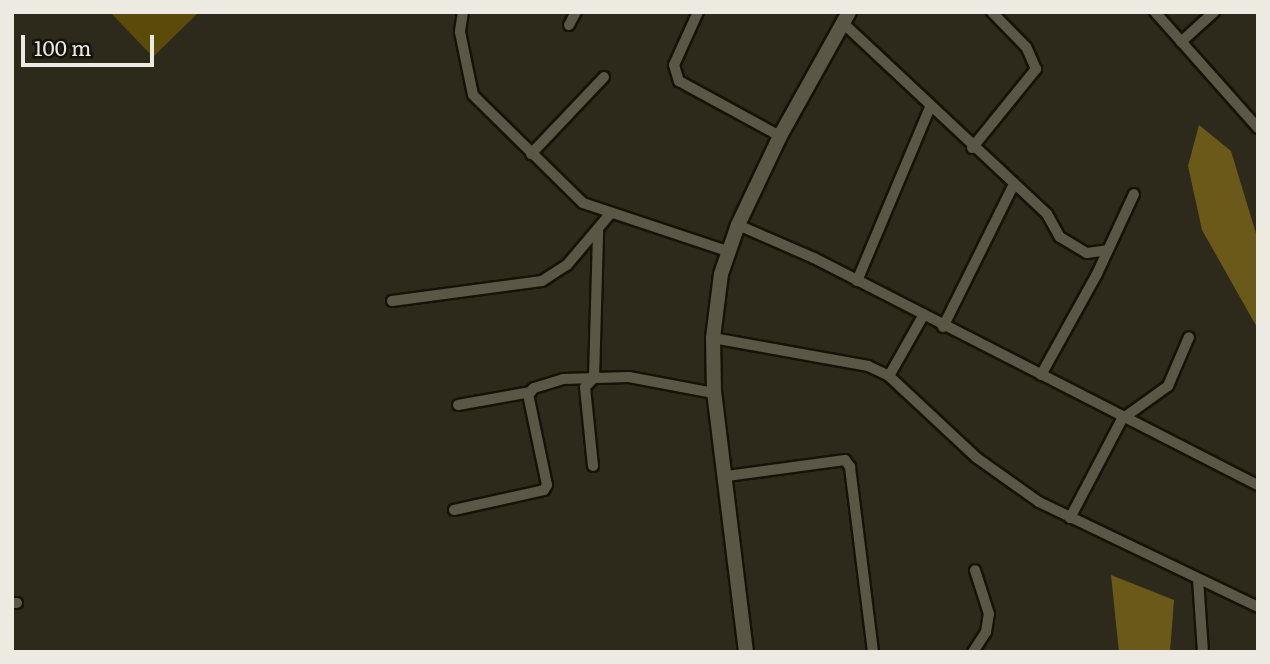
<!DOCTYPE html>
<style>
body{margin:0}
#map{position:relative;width:1270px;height:664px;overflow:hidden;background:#2e2a1b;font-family:Literata,serif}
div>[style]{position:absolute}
.green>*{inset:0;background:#5b4b0a}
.forest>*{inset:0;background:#6a5918}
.roads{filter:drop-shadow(2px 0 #161205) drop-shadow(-2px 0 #161205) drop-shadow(0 2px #161205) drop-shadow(0 -2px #161205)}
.street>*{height:10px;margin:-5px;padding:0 5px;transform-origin:5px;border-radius:5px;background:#5b5747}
.secondary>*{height:14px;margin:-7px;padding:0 7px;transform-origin:7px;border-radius:7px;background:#5b5747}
span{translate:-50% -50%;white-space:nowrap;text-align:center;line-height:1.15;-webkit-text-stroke:7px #14120c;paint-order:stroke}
.frame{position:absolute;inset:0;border:14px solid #edebe1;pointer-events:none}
.scale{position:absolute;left:21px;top:35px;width:133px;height:32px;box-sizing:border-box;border:4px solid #edebe1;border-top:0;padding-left:9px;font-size:21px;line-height:24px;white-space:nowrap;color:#edebe1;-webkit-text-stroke:5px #14120c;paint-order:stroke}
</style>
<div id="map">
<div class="green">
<i style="clip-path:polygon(110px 12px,199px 12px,153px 57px)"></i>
</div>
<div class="forest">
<i style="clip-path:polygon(1199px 125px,1231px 151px,1258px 240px,1258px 329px,1202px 230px,1188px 166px)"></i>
<i style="clip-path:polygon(1111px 575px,1174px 600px,1170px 652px,1119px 652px)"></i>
</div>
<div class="roads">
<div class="street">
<i style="left:463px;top:12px;width:20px;rotate:99deg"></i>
<i style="left:460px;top:32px;width:64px;rotate:78.3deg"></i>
<i style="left:473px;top:95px;width:154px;rotate:44.5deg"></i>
<i style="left:583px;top:203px;width:152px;rotate:18.4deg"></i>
<i style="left:698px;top:12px;width:58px;rotate:114.4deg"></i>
<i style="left:674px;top:65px;width:17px;rotate:73deg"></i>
<i style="left:679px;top:81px;width:115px;rotate:28.6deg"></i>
<i style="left:1155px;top:12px;width:155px;rotate:48.4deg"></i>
<i style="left:843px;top:23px;width:279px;rotate:43.1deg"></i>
<i style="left:1047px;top:214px;width:26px;rotate:61deg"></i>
<i style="left:1060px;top:237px;width:31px;rotate:31deg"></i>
<i style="left:1087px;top:253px;width:21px;rotate:-8deg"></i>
<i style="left:569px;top:25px;width:15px;rotate:-62deg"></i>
<i style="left:1181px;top:42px;width:45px;rotate:-42.3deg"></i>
<i style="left:972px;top:148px;width:102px;rotate:-51deg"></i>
<i style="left:1036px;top:69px;width:24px;rotate:-114deg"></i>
<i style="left:1026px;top:47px;width:49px;rotate:-134.2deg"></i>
<i style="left:531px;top:154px;width:106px;rotate:-46.5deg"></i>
<i style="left:738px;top:225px;width:83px;rotate:23.5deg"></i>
<i style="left:814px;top:258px;width:499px;rotate:27.1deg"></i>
<i style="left:857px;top:281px;width:189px;rotate:-67.2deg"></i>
<i style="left:392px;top:301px;width:151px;rotate:-7.6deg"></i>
<i style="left:542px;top:281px;width:30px;rotate:-33deg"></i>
<i style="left:567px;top:265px;width:68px;rotate:-49.8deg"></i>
<i style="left:943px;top:327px;width:157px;rotate:-63.6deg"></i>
<i style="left:713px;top:338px;width:158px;rotate:10.2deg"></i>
<i style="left:868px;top:366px;width:23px;rotate:25deg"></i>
<i style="left:889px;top:376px;width:120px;rotate:43deg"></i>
<i style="left:977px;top:458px;width:76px;rotate:35.4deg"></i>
<i style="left:1039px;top:502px;width:243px;rotate:25.6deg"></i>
<i style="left:1041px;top:375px;width:115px;rotate:-61deg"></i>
<i style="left:1097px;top:274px;width:88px;rotate:-65.2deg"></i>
<i style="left:889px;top:376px;width:69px;rotate:-60.5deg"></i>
<i style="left:458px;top:405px;width:74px;rotate:-10.1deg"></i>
<i style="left:593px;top:466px;width:79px;rotate:-95.8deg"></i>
<i style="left:585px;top:387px;width:13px;rotate:-45deg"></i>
<i style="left:594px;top:378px;width:147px;rotate:-88.4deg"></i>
<i style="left:727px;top:476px;width:119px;rotate:-7.7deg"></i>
<i style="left:845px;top:460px;width:9px;rotate:54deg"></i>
<i style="left:850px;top:467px;width:186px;rotate:82.9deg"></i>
<i style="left:454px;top:510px;width:92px;rotate:-12.5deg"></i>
<i style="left:544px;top:490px;width:6px;rotate:-59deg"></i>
<i style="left:547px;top:485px;width:93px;rotate:-101.8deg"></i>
<i style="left:528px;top:394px;width:8px;rotate:-45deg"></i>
<i style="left:534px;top:388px;width:30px;rotate:-17deg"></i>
<i style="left:563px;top:379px;width:66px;rotate:-1.7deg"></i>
<i style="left:629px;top:377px;width:86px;rotate:10.7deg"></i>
<i style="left:1070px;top:518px;width:112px;rotate:-62.3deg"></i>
<i style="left:1122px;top:419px;width:57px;rotate:-35.7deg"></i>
<i style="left:1168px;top:386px;width:53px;rotate:-66.8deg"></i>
<i style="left:1198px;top:579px;width:73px;rotate:86.1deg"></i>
<i style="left:12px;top:603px;width:5px"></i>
<i style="left:973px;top:652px;width:24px;rotate:-57deg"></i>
<i style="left:986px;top:632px;width:18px;rotate:-81deg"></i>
<i style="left:989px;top:614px;width:46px;rotate:-107.7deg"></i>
</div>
<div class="secondary">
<i style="left:746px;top:652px;width:261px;rotate:-97deg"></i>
<i style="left:714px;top:393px;width:55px;rotate:-91deg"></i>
<i style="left:713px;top:338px;width:64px;rotate:-82.9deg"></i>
<i style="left:721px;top:274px;width:52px;rotate:-70.9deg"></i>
<i style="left:738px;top:225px;width:98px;rotate:-64.7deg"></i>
<i style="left:780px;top:136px;width:142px;rotate:-60.9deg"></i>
</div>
</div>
<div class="frame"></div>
<div class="scale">100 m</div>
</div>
